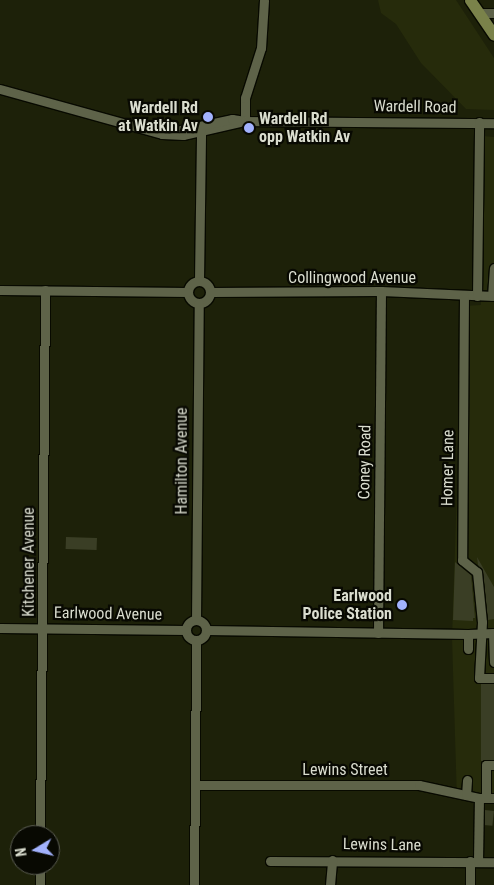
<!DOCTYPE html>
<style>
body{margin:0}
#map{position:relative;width:494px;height:885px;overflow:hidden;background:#1d2109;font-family:"Roboto Condensed",sans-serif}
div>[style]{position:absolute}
.built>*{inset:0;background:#262b0b}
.building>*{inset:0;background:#3a3e25;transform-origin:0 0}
.roads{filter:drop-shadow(1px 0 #080a00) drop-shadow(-1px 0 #080a00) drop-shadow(0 1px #080a00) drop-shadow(0 -1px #080a00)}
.minor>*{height:9px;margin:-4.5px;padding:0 4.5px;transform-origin:4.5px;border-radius:4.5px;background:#5e6349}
.minor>.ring{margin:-4.5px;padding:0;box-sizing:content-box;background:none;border:9px solid #5e6349;border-radius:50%}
.major>*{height:11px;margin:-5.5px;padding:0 5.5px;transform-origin:5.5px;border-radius:5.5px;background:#7a824a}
.dots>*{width:14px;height:14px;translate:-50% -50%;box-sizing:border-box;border:2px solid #080902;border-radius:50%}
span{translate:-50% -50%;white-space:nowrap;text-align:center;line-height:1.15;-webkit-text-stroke:4.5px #080902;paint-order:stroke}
.street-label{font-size:16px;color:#daddcf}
.poi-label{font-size:16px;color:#daddcf;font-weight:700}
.right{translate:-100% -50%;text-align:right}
.left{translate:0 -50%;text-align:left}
.north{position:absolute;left:10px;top:825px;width:50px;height:50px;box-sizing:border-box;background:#080902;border:1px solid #5c5e54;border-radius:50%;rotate:261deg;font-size:14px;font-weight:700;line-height:20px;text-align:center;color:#daddcf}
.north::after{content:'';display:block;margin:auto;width:18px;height:22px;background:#a2b2fd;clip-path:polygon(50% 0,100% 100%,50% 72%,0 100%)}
</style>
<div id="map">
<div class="built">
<i style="clip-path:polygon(378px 0,456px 0,494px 58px,494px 110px,466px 109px,421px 63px,396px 24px,381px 13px)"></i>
<i style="clip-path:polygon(483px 136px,494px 137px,494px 799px,457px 800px,452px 638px,463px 306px,481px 305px)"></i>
</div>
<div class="building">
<i style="left:66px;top:537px;width:31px;height:12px;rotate:2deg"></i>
<i style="clip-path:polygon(477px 557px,494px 587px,494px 619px,488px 620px,483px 571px,478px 565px)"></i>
<i style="clip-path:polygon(455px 562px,471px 575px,475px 618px,473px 618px,473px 621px,453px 620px)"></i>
<i style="left:481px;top:684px;width:13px;height:77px"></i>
<i style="left:485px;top:810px;width:9px;height:15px;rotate:6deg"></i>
</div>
<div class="roads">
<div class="minor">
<i style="left:479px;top:13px;width:15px"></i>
<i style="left:0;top:89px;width:168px;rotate:15.5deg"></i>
<i style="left:162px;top:134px;width:21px;rotate:3deg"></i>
<i style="left:183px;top:135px;width:58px;rotate:-12.8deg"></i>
<i style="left:245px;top:121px;width:23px;rotate:-90deg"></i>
<i style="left:245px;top:98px;width:52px;rotate:-72.3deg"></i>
<i style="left:261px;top:48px;width:48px;rotate:-86.4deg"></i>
<i style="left:162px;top:134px;width:72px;rotate:-12.1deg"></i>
<i style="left:232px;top:119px;width:13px;rotate:9deg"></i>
<i style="left:245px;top:121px;width:249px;rotate:0.5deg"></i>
<i style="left:199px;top:280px;width:148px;rotate:-89.2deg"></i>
<i class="ring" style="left:188px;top:281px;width:13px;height:13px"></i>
<i style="left:0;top:290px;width:188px;rotate:0.6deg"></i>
<i style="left:210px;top:292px;width:171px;rotate:-0.3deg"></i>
<i style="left:381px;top:291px;width:113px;rotate:2.5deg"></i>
<i style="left:464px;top:295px;width:265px;rotate:90.4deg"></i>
<i style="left:462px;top:560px;width:19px;rotate:39deg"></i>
<i style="left:477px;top:572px;width:50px;rotate:84.3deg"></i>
<i style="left:482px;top:622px;width:56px;rotate:93.1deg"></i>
<i style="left:479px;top:678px;width:14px"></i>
<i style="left:477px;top:296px;width:174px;rotate:-89.3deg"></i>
<i style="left:492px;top:296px;width:28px;rotate:-86deg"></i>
<i class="ring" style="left:186px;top:620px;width:11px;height:11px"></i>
<i style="left:196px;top:620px;width:317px;rotate:-89.5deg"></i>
<i style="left:0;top:628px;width:186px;rotate:0.6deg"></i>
<i style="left:206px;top:630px;width:262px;rotate:0.9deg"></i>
<i style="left:468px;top:634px;width:26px;rotate:-2deg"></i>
<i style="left:378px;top:633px;width:342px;rotate:-89.5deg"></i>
<i style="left:493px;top:633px;width:29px;rotate:88deg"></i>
<i style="left:468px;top:649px;width:15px;rotate:-90deg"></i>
<i style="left:195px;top:785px;width:224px"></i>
<i style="left:419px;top:785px;width:61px;rotate:12.2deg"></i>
<i style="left:479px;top:798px;width:15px"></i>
<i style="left:466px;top:795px;width:15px;rotate:-86deg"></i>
<i style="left:486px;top:798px;width:33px;rotate:-90deg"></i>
<i style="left:486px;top:765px;width:8px"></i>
<i style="left:40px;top:835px;width:545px;rotate:-89.47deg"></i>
<i style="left:270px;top:861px;width:224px;rotate:0.3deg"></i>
<i style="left:470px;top:861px;width:24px;rotate:90deg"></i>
<i style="left:478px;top:861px;width:63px;rotate:-89.1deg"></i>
<i style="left:40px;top:885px;width:20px;rotate:-90deg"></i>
<i style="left:194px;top:885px;width:244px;rotate:-89.5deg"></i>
<i style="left:330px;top:885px;width:25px;rotate:-85deg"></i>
</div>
<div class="major">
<i style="left:470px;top:0;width:42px;rotate:55.6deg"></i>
</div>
</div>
<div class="dots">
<i style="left:208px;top:117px;background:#a2b2fd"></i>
<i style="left:249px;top:128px;background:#a2b2fd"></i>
<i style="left:402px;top:605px;background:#a2b2fd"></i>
</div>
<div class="street-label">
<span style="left:415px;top:107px;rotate:1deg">Wardell Road</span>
<span style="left:352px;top:278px">Collingwood Avenue</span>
<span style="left:182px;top:461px;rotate:-90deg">Hamilton Avenue</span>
<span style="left:365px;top:462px;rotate:-89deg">Coney Road</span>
<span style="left:448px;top:468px;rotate:-89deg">Homer Lane</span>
<span style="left:29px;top:562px;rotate:-90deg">Kitchener Avenue</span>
<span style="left:108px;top:614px;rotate:1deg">Earlwood Avenue</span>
<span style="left:345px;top:770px">Lewins Street</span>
<span style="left:382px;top:845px;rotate:1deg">Lewins Lane</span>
</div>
<div class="poi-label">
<span class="right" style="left:198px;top:117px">Wardell Rd<br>at Watkin Av</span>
<span class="left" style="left:259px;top:128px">Wardell Rd<br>opp Watkin Av</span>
<span class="right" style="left:392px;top:605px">Earlwood<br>Police Station</span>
</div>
<div class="north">N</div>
</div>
